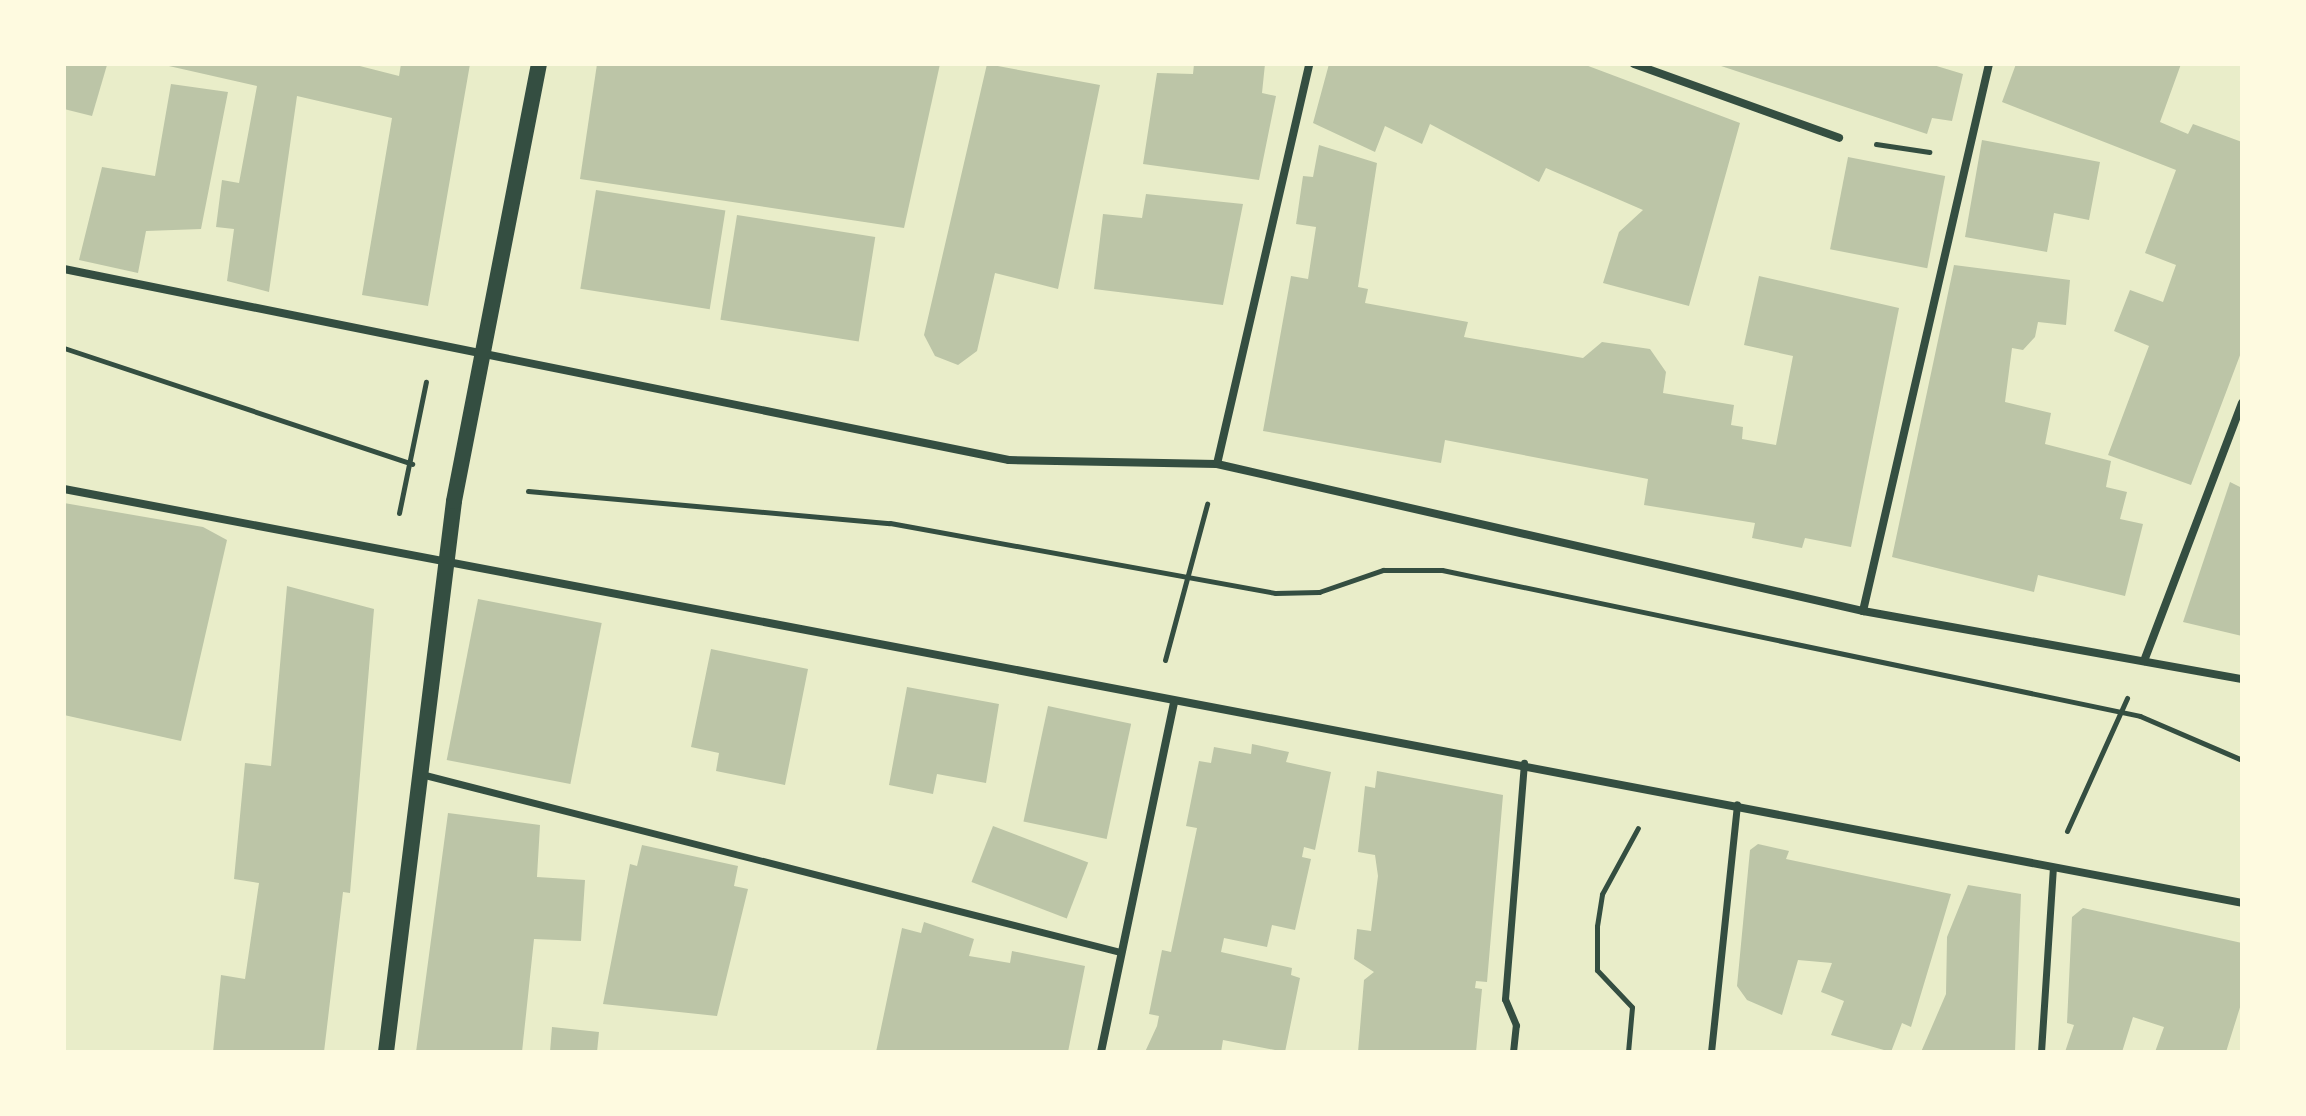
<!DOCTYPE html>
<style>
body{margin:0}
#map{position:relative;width:2306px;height:1116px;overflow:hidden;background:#e9edc9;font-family:"Source Sans 3",sans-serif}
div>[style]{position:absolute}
.building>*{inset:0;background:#bcc5a7;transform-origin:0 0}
.path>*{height:5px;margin:-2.5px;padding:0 2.5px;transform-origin:2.5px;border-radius:2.5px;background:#344e41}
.pedestrian>*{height:7px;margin:-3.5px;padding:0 3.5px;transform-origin:3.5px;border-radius:3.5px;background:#344e41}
.minor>*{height:8px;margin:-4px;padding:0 4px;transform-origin:4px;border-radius:4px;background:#344e41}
.secondary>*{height:16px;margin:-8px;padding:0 8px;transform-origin:8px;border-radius:8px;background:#344e41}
span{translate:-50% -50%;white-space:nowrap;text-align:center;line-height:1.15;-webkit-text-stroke:8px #fefae0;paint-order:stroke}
.frame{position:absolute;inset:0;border:66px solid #fefae0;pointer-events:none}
</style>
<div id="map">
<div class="building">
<i style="clip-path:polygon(64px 64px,107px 65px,92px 116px,64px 109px)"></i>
<i style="clip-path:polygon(160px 64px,352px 64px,399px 76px,401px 64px,470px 64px,428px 306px,362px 295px,392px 118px,297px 96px,269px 292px,227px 281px,234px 229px,216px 227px,222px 180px,239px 183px,257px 86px)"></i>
<i style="clip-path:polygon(597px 64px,940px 64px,904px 228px,580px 179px)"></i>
<i style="clip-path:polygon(987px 64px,1100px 85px,1058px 289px,995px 273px,977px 351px,958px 365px,935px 356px,924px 335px)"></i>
<i style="clip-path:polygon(1194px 64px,1265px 64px,1262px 93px,1276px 96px,1259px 180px,1143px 164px,1157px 73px,1193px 74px)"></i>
<i style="clip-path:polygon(1329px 64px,1583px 64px,1740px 123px,1689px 306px,1603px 283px,1619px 232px,1643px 210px,1546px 168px,1539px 182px,1430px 124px,1422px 144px,1385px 126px,1375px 152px,1313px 123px)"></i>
<i style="clip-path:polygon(1715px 64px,1930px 64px,1963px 74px,1952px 121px,1932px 118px,1927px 134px)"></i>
<i style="clip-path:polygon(2016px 64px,2181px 64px,2160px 122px,2188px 134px,2193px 124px,2242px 142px,2242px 350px,2191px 485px,2108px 455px,2149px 346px,2114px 331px,2130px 290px,2163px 302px,2176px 265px,2145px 253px,2176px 170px,2002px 102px)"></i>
<i style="clip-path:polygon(171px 84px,228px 92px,201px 229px,146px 231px,138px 273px,79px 260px,102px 167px,155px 176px)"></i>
<i style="clip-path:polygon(1982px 140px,2100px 162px,2089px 220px,2054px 213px,2047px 252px,1965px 237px)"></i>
<i style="clip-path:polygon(1319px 145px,1377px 163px,1358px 287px,1368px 289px,1365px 303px,1468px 322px,1464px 337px,1583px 358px,1602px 342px,1650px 349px,1666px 372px,1663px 393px,1734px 405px,1731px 425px,1743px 427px,1742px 439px,1776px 445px,1793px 356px,1744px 345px,1759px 276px,1899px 308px,1851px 547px,1805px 538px,1802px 548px,1752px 538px,1755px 523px,1644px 505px,1648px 479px,1445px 440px,1441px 463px,1263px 431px,1291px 276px,1308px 279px,1316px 227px,1296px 224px,1303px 176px,1313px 177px)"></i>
<i style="left:1848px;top:157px;width:99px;height:94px;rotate:11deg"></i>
<i style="left:596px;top:190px;width:131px;height:100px;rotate:9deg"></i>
<i style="clip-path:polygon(1146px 194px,1243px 204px,1223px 305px,1094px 289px,1103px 214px,1142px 218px)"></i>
<i style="left:737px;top:215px;width:140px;height:106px;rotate:9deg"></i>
<i style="clip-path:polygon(1954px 265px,2070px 280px,2066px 325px,2038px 322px,2035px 337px,2023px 350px,2012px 348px,2005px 402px,2051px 413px,2045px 444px,2111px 461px,2106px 487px,2127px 492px,2120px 519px,2143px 524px,2125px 596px,2038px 575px,2034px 592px,1892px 557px)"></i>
<i style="clip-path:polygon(2230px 482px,2242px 488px,2242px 636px,2183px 622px)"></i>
<i style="clip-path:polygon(64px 503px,203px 527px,227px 540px,181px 741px,64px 715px)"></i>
<i style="clip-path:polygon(287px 586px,374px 609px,350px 893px,343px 892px,324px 1052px,213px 1052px,221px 975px,245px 979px,259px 883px,234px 879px,245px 763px,271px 766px)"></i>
<i style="left:478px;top:599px;width:126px;height:164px;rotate:11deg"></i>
<i style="clip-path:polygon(711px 649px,808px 669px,785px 785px,716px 771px,719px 753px,691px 747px)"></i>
<i style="clip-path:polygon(907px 687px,999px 704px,986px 783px,937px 774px,933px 794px,889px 785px)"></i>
<i style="left:1048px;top:706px;width:85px;height:118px;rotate:12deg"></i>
<i style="clip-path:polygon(1252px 744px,1289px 752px,1286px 762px,1331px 772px,1315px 850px,1304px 847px,1302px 857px,1311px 859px,1295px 930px,1272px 925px,1267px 947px,1224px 938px,1221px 952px,1292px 968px,1291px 975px,1300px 978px,1285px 1052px,1223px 1040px,1221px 1052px,1145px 1052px,1157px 1026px,1159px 1016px,1149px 1014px,1162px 950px,1171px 952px,1197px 828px,1186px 826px,1199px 761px,1211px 763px,1214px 747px,1251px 754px)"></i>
<i style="clip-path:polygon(1377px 771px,1503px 795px,1487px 982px,1476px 981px,1475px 988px,1482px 989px,1476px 1052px,1358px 1052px,1364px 980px,1374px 972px,1354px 959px,1357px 929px,1371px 931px,1378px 876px,1375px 855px,1358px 852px,1365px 786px,1375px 788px)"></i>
<i style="clip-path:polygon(448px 813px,540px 825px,537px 877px,585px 880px,581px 941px,534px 939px,522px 1052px,416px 1052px)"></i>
<i style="left:993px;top:826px;width:102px;height:60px;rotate:21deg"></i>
<i style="clip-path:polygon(1758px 844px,1789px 851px,1786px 859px,1951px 894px,1911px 1027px,1902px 1023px,1891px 1052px,1831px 1035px,1844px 1001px,1821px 992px,1832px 963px,1798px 960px,1782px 1015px,1747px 1000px,1737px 986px,1750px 850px)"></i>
<i style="clip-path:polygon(642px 845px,738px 866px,734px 886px,748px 889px,717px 1016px,603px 1004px,630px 864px,637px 866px)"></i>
<i style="clip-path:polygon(1968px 885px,2021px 894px,2015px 1052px,1921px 1052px,1946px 994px,1947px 937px)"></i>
<i style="clip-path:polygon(2083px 908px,2242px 943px,2242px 1001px,2226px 1052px,2155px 1052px,2164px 1027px,2133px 1017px,2122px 1052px,2065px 1052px,2074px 1025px,2067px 1023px,2072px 917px)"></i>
<i style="clip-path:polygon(924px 922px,974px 939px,969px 956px,1010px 963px,1012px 951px,1085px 966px,1068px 1052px,876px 1052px,902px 928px,921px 933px)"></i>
<i style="clip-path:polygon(552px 1027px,599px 1032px,597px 1052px,550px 1052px)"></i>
</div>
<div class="path">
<i style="left:1876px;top:144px;width:54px;rotate:8.6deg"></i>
<i style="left:64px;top:348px;width:367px;rotate:18.4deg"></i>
<i style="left:528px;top:491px;width:363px;rotate:5.1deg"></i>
<i style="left:890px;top:523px;width:391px;rotate:10.3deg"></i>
<i style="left:1275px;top:593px;width:44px;rotate:-1.3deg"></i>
<i style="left:1319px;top:592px;width:68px;rotate:-19deg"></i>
<i style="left:1383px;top:570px;width:59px"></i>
<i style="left:1442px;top:570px;width:713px;rotate:11.81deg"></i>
<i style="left:2140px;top:716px;width:111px;rotate:23.3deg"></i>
<i style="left:399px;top:513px;width:134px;rotate:-78.4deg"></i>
<i style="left:1165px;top:660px;width:162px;rotate:-74.9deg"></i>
<i style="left:2067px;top:831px;width:146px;rotate:-65.7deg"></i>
<i style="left:1628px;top:1052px;width:45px;rotate:-84.9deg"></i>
<i style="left:1632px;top:1007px;width:51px;rotate:-133.4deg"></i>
<i style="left:1597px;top:970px;width:44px;rotate:-90deg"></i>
<i style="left:1597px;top:926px;width:32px;rotate:-81deg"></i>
<i style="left:1602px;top:894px;width:75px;rotate:-61.4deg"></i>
</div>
<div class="pedestrian">
<i style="left:421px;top:774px;width:721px;rotate:14.29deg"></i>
<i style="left:1513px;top:1052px;width:27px;rotate:-84deg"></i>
<i style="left:1516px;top:1025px;width:28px;rotate:-113deg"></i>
<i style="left:1505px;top:999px;width:237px;rotate:-85.4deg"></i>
<i style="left:1711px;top:1052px;width:249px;rotate:-84deg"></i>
<i style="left:2041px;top:1052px;width:185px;rotate:-86.3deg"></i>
</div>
<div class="minor">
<i style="left:1634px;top:64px;width:218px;rotate:19.8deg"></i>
<i style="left:64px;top:269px;width:964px;rotate:11.43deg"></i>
<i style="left:1009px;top:460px;width:208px;rotate:1.1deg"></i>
<i style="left:1217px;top:464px;width:663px;rotate:12.82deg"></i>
<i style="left:1863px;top:611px;width:385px;rotate:10.2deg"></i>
<i style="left:1217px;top:464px;width:410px;rotate:-77deg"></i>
<i style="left:64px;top:489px;width:2217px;rotate:10.76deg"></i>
<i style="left:1863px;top:611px;width:561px;rotate:-77.03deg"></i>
<i style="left:2144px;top:661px;width:276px;rotate:-69.2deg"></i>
<i style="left:1101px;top:1052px;width:358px;rotate:-78.2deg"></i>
</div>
<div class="secondary">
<i style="left:386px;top:1052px;width:555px;rotate:-82.96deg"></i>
<i style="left:454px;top:501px;width:445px;rotate:-79deg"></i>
</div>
<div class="frame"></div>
</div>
